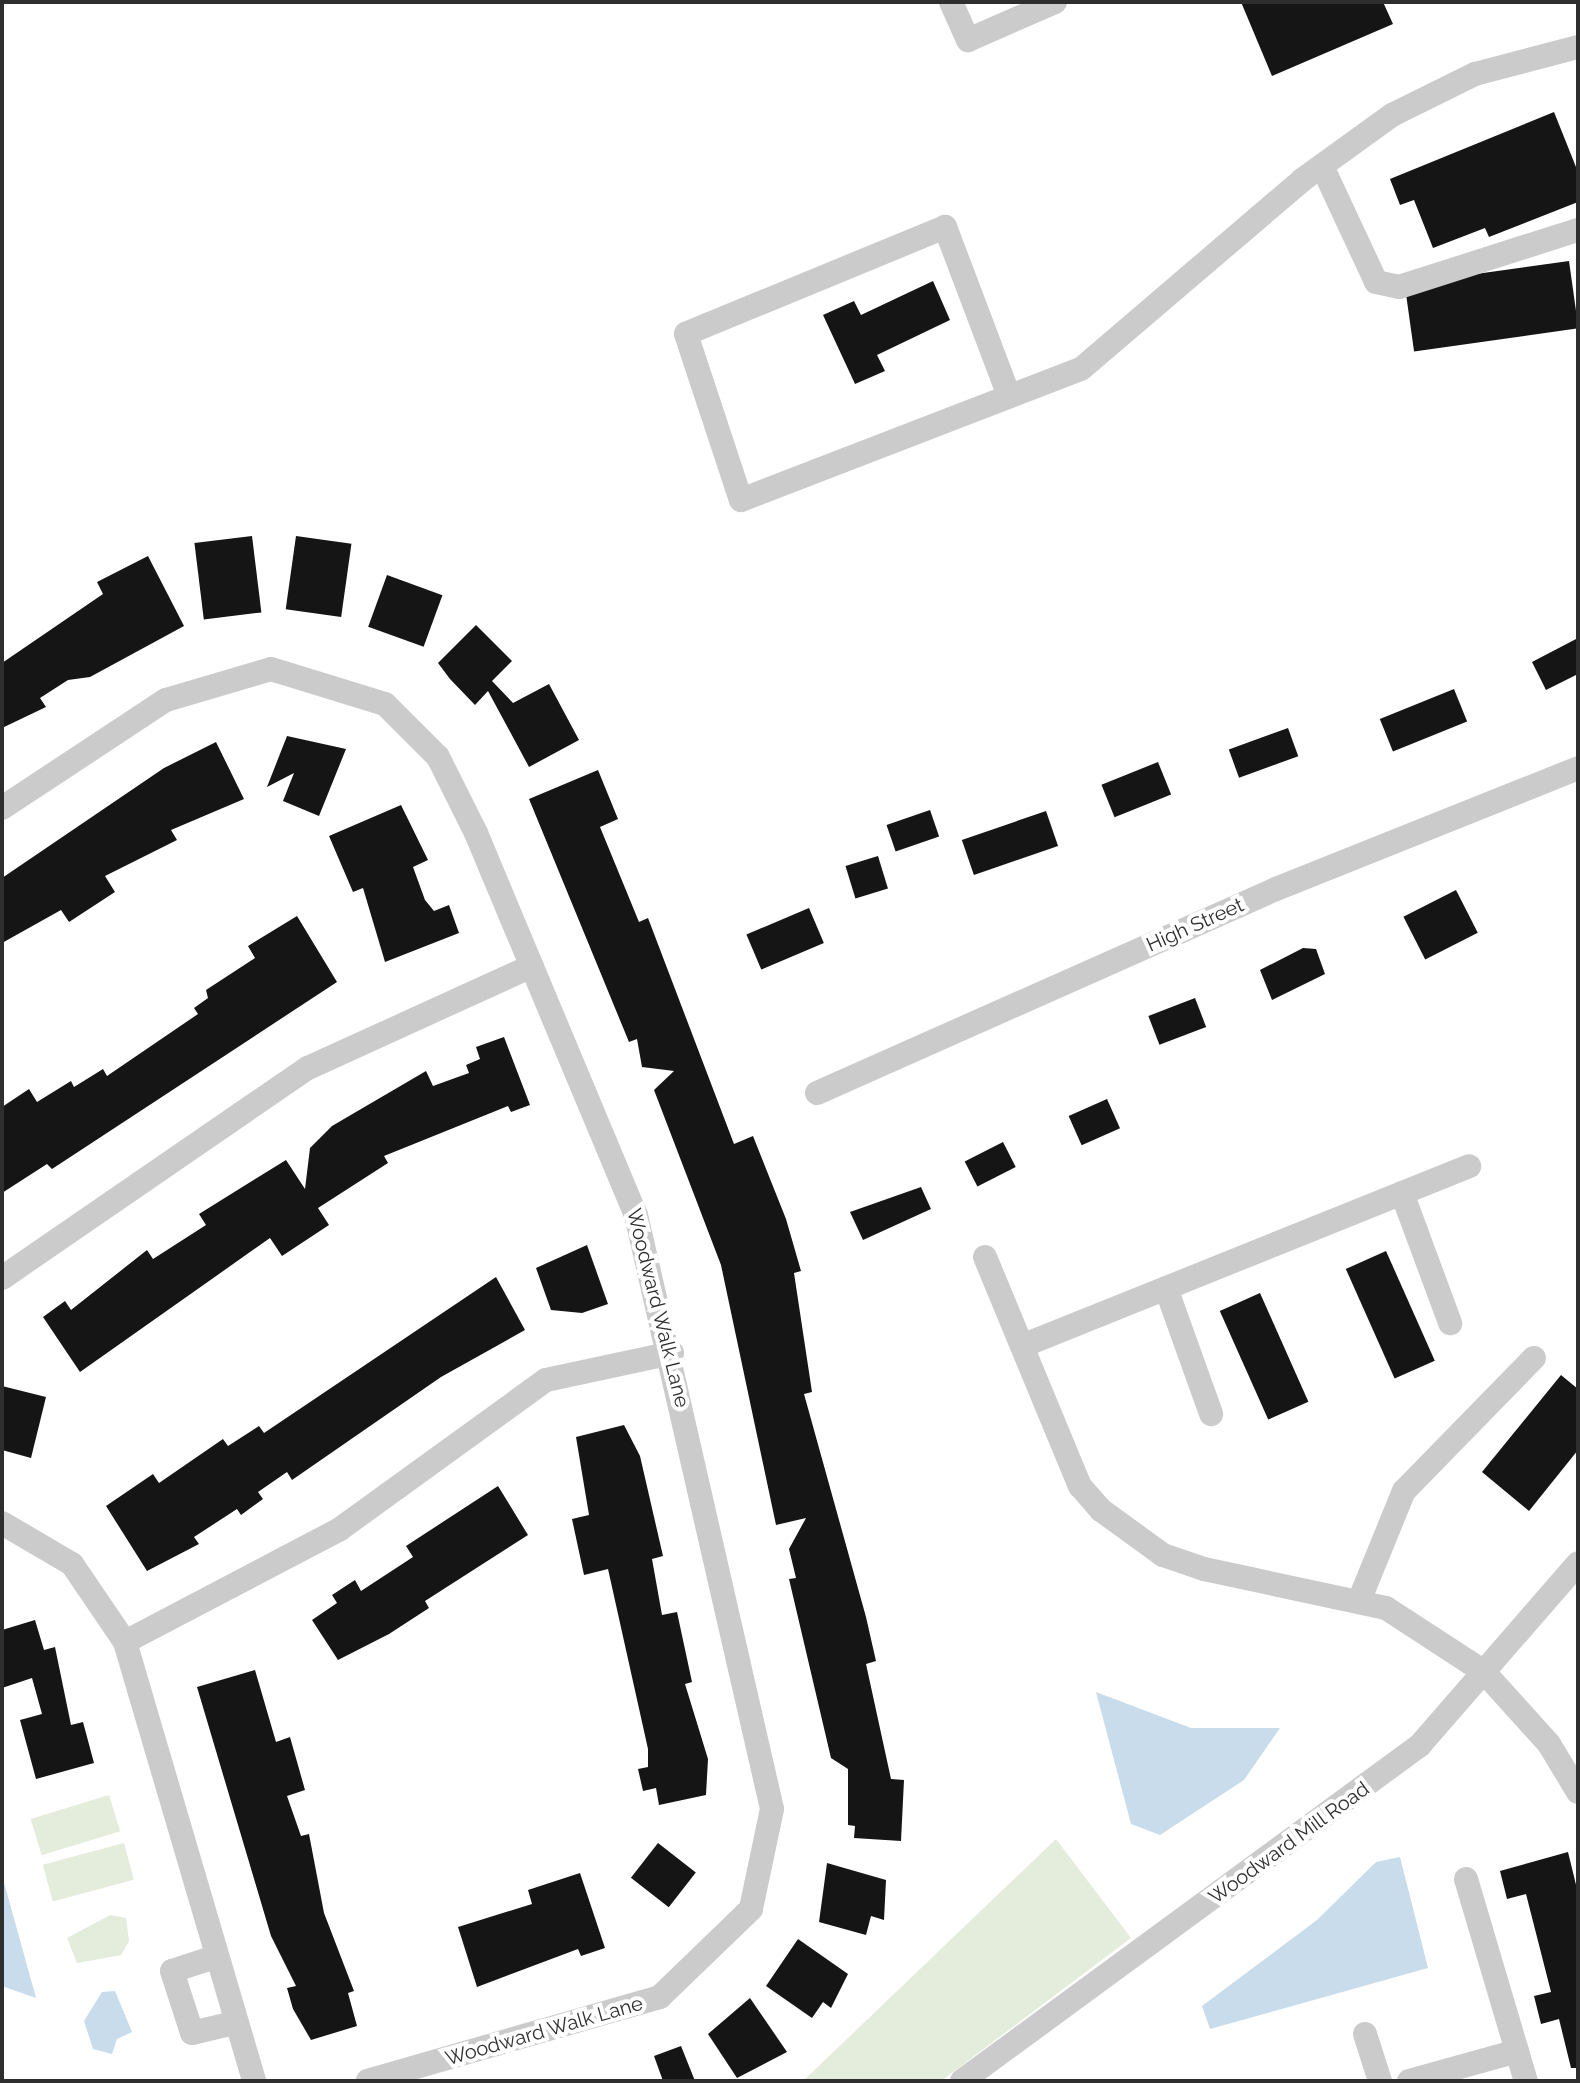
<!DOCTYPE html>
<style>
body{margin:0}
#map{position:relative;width:1580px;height:2083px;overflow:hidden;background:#fff;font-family:Raleway,sans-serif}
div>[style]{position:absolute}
.green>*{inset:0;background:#e4ecdc;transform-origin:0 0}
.water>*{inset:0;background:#c8dceb}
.building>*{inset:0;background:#151515;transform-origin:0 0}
.minor>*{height:24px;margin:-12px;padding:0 12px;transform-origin:12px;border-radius:12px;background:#cbcbcb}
span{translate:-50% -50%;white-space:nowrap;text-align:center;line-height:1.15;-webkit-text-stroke:8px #fff;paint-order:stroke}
.street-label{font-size:20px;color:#2e2e2e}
.frame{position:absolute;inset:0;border:4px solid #2e2e2e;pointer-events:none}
</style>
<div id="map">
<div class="green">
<i style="left:109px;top:1795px;width:38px;height:82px;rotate:73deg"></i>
<i style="clip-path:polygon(1056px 1839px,1131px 1938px,941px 2081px,803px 2081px)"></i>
<i style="left:124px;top:1843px;width:38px;height:84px;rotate:75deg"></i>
<i style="clip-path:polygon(110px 1915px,126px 1918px,129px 1941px,121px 1955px,77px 1963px,67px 1938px)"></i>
</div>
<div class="water">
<i style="clip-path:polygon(1096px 1692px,1191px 1728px,1280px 1728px,1244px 1780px,1160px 1835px,1131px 1824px)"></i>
<i style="clip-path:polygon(1400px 1857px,1428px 1968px,1210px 2029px,1202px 2006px,1317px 1920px,1376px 1862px)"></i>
<i style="clip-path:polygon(2px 1875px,36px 1998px,2px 1986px)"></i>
<i style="clip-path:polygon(115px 1991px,132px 2032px,117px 2039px,112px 2054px,93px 2049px,84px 2021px,102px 1992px)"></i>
</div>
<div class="building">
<i style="clip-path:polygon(1241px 2px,1383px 2px,1393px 24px,1272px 76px)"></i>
<i style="clip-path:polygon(1554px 112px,1578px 172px,1578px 202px,1489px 237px,1485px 228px,1433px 248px,1414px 200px,1400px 205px,1390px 179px)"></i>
<i style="left:1569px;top:261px;width:68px;height:166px;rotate:82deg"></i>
<i style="clip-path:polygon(933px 281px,950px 320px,877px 355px,885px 371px,855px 384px,823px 315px,854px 301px,861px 315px)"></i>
<i style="left:252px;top:536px;width:77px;height:58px;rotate:83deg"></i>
<i style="left:296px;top:536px;width:56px;height:74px;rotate:8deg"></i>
<i style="clip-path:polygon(148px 556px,184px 626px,90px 677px,68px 680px,40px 698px,46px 707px,2px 728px,2px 663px,103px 594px,97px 582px)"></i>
<i style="left:387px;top:575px;width:59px;height:55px;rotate:20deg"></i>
<i style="clip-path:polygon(476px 625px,512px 661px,492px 681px,513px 703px,549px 684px,579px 740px,529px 767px,488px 691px,475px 705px,450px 679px,438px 663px)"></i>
<i style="clip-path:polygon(1578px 638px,1578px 674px,1546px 690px,1532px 662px)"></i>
<i style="left:1454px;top:689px;width:35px;height:80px;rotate:68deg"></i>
<i style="left:1288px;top:728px;width:30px;height:63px;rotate:70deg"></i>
<i style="clip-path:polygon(287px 736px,346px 749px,319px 816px,283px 801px,294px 773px,267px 787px)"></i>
<i style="clip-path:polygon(216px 742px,244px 799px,171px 830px,177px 840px,105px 876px,115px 892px,69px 922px,61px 910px,2px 943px,2px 878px,164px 768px)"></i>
<i style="left:1158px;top:762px;width:35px;height:61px;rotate:68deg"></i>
<i style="clip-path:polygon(598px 770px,618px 819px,600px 827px,639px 922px,648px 918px,734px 1144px,753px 1136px,786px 1219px,801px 1271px,794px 1273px,812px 1392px,804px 1394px,866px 1617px,876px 1661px,866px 1664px,891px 1779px,904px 1780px,901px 1841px,854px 1838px,855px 1826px,848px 1825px,848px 1769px,831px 1758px,789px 1579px,796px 1578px,789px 1549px,806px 1518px,776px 1525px,721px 1265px,654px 1090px,674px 1071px,642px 1067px,637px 1039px,629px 1042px,529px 799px)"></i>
<i style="clip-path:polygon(401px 805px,428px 860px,413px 867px,425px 900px,434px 911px,449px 905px,459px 933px,385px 962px,363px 888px,353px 892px,329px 836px)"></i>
<i style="left:930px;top:810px;width:28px;height:46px;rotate:71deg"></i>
<i style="left:1046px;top:811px;width:37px;height:89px;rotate:71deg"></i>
<i style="left:878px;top:856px;width:34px;height:34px;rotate:73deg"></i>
<i style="left:1456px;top:890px;width:48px;height:59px;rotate:63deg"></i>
<i style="left:809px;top:908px;width:38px;height:68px;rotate:67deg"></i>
<i style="clip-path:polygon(297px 916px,337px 982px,52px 1169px,47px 1164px,2px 1193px,2px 1107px,29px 1089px,37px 1102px,71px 1081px,74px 1087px,103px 1069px,107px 1076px,198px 1014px,194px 1008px,208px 998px,206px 990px,255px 958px,248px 946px)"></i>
<i style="clip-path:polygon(1303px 948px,1316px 949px,1325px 974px,1272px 1000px,1260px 970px)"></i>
<i style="left:1195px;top:998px;width:31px;height:50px;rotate:69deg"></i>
<i style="clip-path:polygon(504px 1037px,530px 1105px,511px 1112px,508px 1106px,384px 1156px,388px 1163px,318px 1208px,329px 1225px,282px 1256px,270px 1238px,80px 1372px,43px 1317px,65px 1301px,71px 1310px,147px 1250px,153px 1259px,206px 1225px,199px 1214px,286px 1160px,305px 1189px,310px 1148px,332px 1126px,426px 1071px,433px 1086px,469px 1073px,466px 1065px,480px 1059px,476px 1047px)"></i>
<i style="left:1107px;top:1099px;width:32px;height:42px;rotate:66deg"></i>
<i style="left:1003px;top:1142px;width:28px;height:43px;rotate:63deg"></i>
<i style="clip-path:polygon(921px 1187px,931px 1209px,863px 1240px,850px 1212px)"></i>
<i style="clip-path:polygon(587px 1245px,608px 1304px,582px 1313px,551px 1310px,536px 1268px)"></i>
<i style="left:1386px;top:1251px;width:120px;height:44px;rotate:66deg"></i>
<i style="clip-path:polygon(496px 1277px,525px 1330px,441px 1377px,292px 1480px,287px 1472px,258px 1492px,263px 1499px,241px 1515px,237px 1509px,194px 1537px,199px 1544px,147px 1571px,106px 1506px,153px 1474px,159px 1483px,223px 1439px,228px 1446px,259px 1426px,264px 1433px)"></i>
<i style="left:1260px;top:1293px;width:119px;height:44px;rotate:66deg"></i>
<i style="clip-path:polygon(1561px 1375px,1578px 1389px,1578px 1450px,1529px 1511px,1482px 1472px)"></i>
<i style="clip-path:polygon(2px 1386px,46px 1397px,31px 1458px,2px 1450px)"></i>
<i style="clip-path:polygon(624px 1425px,640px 1456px,663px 1556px,652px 1559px,662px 1615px,677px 1612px,692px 1682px,685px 1684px,708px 1759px,706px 1795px,659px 1805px,656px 1788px,643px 1791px,638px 1769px,648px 1767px,648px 1749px,608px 1569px,584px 1575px,572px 1519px,589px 1515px,576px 1437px)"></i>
<i style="clip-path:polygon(498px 1486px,528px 1535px,425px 1601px,429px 1608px,389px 1634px,338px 1660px,312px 1620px,337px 1603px,332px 1595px,355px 1580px,361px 1591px,413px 1557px,406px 1546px)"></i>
<i style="clip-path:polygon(35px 1620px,44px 1650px,55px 1647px,71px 1725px,83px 1722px,94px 1763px,36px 1779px,20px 1720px,42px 1714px,32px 1678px,2px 1688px,2px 1630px)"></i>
<i style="clip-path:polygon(255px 1670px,276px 1742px,290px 1737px,305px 1790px,287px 1796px,301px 1836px,309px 1834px,324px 1913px,354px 1991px,348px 1993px,357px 2026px,311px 2040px,293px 2009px,287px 1988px,296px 1986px,271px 1936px,197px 1687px)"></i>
<i style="left:658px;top:1843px;width:48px;height:44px;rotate:38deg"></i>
<i style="clip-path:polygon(1568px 1852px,1578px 1893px,1578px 2068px,1571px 2068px,1559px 2019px,1541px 2024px,1534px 1996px,1551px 1992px,1526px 1894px,1507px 1899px,1500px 1871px)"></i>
<i style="clip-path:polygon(827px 1863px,886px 1880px,884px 1920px,871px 1916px,866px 1935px,819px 1922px)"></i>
<i style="clip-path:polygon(580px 1873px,605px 1948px,581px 1956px,578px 1949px,477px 1987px,458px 1927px,532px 1904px,528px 1890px)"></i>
<i style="clip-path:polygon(798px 1939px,848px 1974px,831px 2008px,823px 2002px,812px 2018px,766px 1986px)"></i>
<i style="clip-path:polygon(750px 1998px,787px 2052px,737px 2078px,708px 2034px)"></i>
<i style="clip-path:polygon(681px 2046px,695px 2081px,663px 2081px,654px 2056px)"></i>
</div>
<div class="minor">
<i style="left:951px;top:2px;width:42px;rotate:65.9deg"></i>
<i style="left:968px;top:40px;width:95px;rotate:-23.6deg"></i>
<i style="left:1322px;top:166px;width:128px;rotate:65deg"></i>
<i style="left:1376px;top:282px;width:24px;rotate:12deg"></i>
<i style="left:1399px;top:287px;width:188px;rotate:-17.7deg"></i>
<i style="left:1009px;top:396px;width:181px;rotate:-110.7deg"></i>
<i style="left:945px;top:227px;width:280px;rotate:157.6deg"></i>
<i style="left:686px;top:334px;width:175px;rotate:71.7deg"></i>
<i style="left:741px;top:500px;width:364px;rotate:-21.1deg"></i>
<i style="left:1081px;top:369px;width:291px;rotate:-40.5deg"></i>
<i style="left:1302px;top:180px;width:111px;rotate:-35.8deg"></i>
<i style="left:1392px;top:115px;width:93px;rotate:-26.3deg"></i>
<i style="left:1475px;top:74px;width:106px;rotate:-14.7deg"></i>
<i style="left:2px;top:808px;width:196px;rotate:-33.4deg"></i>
<i style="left:166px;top:700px;width:109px;rotate:-16.4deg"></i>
<i style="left:271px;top:669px;width:119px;rotate:17.1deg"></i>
<i style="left:385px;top:704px;width:75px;rotate:45deg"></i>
<i style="left:438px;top:757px;width:85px;rotate:63.4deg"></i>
<i style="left:476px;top:833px;width:414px;rotate:67.3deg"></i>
<i style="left:636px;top:1215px;width:609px;rotate:77.1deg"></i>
<i style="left:772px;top:1809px;width:102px;rotate:101.9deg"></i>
<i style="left:751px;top:1909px;width:127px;rotate:136deg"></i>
<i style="left:660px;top:1997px;width:304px;rotate:164deg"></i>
<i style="left:817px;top:1093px;width:502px;rotate:-23.96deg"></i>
<i style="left:1276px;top:889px;width:325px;rotate:-21.8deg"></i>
<i style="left:1402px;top:1193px;width:139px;rotate:69.7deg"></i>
<i style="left:985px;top:1257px;width:248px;rotate:67.5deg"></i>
<i style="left:1080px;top:1486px;width:32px;rotate:49deg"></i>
<i style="left:1101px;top:1510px;width:77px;rotate:36deg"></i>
<i style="left:1163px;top:1555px;width:43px;rotate:18.9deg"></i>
<i style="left:1204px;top:1569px;width:186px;rotate:12.1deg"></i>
<i style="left:1386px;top:1608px;width:117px;rotate:33.1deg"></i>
<i style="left:1484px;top:1672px;width:97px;rotate:47.9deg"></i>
<i style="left:1549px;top:1744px;width:56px;rotate:58.9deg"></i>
<i style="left:2px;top:1278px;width:371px;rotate:-34.5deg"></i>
<i style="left:308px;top:1068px;width:246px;rotate:-24.5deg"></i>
<i style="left:1166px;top:1288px;width:134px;rotate:70.3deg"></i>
<i style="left:1022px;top:1346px;width:482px;rotate:-21.9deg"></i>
<i style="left:2px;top:1523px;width:81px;rotate:30.4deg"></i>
<i style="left:72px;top:1564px;width:94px;rotate:55.8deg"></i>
<i style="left:125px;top:1642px;width:458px;rotate:73.6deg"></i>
<i style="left:1359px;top:1601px;width:119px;rotate:-67.8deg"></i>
<i style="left:1404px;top:1491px;width:186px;rotate:-45.7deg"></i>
<i style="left:125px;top:1642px;width:243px;rotate:-27.7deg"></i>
<i style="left:340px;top:1529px;width:254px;rotate:-35.9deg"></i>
<i style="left:546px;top:1380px;width:129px;rotate:-12.1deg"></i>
<i style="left:1466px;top:1879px;width:211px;rotate:73.5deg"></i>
<i style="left:215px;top:1957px;width:45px;rotate:162deg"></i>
<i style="left:172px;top:1971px;width:65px;rotate:72.1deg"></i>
<i style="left:192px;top:2033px;width:43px;rotate:-13.4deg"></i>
<i style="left:1365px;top:2034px;width:49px;rotate:72.3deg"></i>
<i style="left:962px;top:2081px;width:568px;rotate:-36.26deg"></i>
<i style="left:1420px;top:1745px;width:241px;rotate:-49deg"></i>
<i style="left:1409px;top:2081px;width:112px;rotate:-15.5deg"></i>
</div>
<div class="street-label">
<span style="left:1195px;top:925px;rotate:-24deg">High Street</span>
<span style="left:658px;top:1308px;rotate:76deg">Woodward Walk Lane</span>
<span style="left:1289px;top:1843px;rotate:-36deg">Woodward Mill Road</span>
<span style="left:544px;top:2031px;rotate:-16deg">Woodward Walk Lane</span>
</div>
<div class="frame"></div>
</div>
